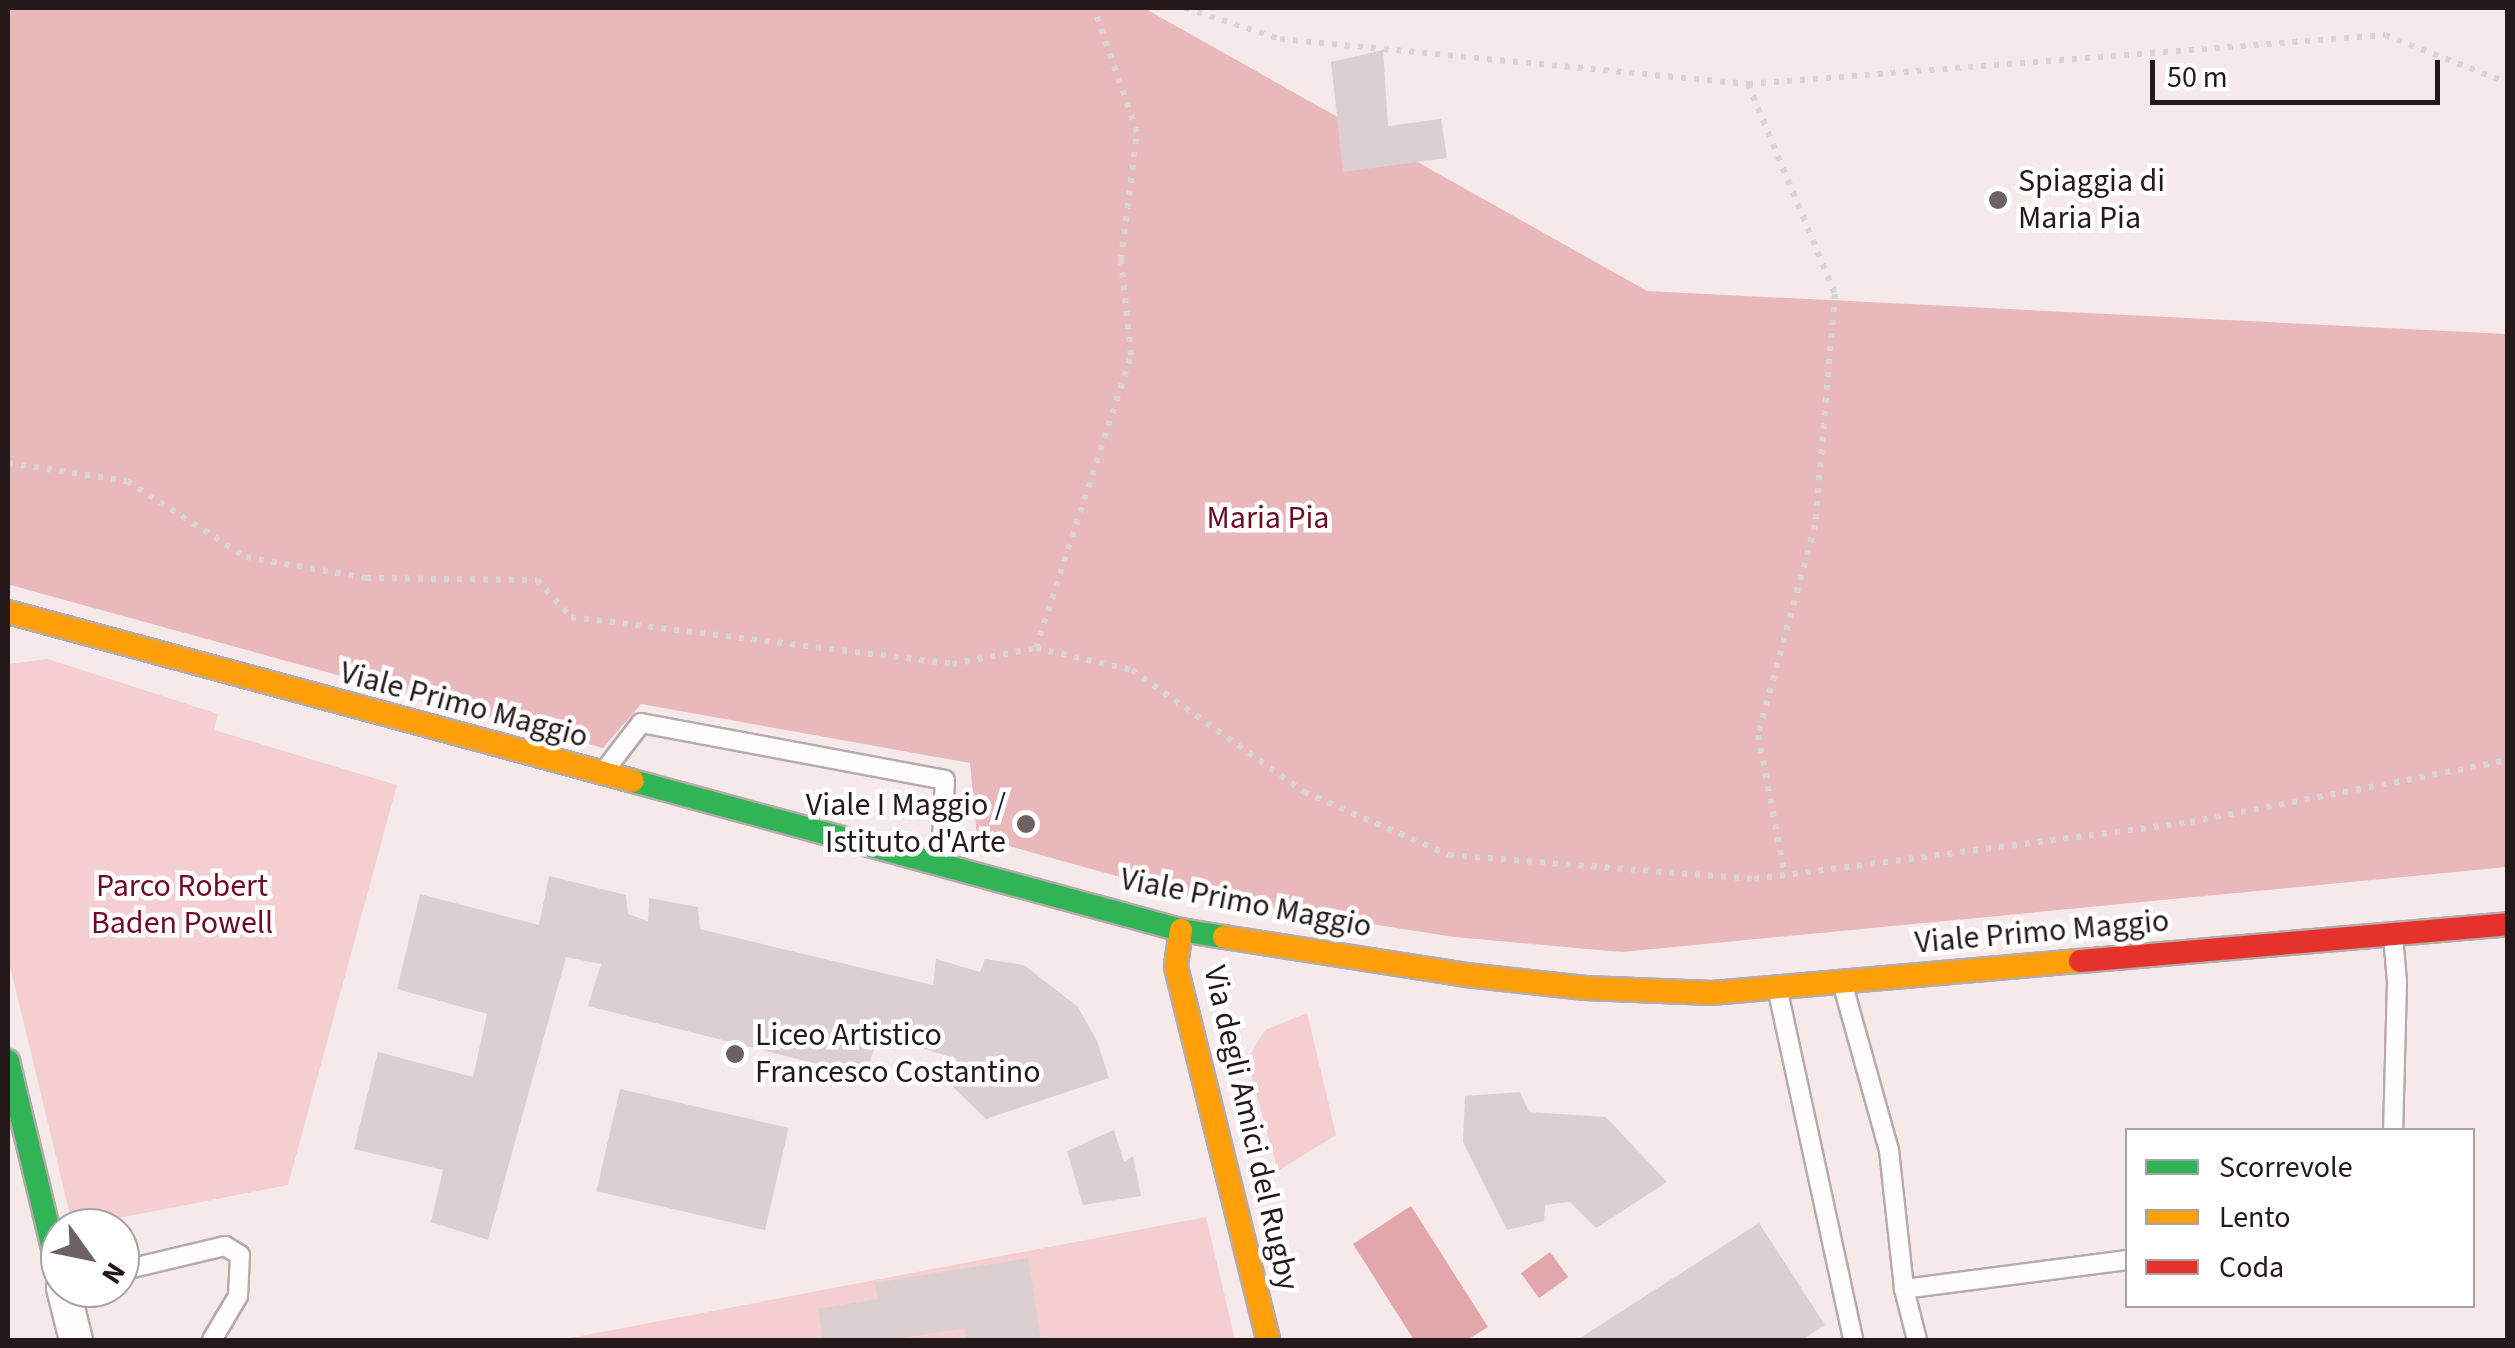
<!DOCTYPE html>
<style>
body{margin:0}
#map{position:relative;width:2515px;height:1348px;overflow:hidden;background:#f6e9ea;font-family:"Source Sans 3",sans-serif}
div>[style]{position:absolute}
.green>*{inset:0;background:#f4ced0}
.forest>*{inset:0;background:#e9b8bb}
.water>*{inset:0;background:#e2a6ab;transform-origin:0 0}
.building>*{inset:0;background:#dccfd0;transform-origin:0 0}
.path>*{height:6px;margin-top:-3px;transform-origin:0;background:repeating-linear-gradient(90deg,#d9d5d5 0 5px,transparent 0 13px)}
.roads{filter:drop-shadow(2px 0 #b6aaab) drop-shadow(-2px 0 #b6aaab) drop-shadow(0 2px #b6aaab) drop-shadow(0 -2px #b6aaab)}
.lane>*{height:18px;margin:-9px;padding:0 9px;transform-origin:9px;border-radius:9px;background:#fefcfc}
.street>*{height:32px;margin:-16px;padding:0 16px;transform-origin:16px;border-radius:16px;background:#fefcfc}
.fast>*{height:22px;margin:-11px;padding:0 11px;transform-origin:11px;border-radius:11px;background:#30b455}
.slow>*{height:22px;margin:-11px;padding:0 11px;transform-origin:11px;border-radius:11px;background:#ff9f0a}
.jam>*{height:22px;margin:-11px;padding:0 11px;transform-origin:11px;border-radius:11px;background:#e5322d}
.dots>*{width:28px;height:28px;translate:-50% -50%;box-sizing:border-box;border:5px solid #fff;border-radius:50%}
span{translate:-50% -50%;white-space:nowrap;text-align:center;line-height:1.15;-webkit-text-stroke:9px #fff;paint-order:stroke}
.poi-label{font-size:32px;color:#251819}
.left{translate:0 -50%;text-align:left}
.right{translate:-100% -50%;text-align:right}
.park-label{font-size:32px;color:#6c0b22}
.street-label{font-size:32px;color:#251819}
.frame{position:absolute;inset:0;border:10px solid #251819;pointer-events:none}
.legend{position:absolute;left:2125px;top:1128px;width:350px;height:180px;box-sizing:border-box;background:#fff;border:2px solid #a8a3a3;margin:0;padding:12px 18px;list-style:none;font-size:30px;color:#251819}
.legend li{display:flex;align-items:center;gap:20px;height:50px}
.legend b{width:50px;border:2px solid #a8a3a3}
.north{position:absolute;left:40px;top:1208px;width:100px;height:100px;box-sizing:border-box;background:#fff;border:2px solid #a8a3a3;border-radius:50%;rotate:123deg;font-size:28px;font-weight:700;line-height:40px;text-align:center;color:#251819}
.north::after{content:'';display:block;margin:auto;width:35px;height:45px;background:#6e6162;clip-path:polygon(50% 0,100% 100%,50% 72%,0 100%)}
.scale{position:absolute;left:2150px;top:60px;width:290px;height:45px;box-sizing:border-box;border:5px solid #251819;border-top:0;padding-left:12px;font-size:30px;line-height:35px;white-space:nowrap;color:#251819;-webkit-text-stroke:8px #fff;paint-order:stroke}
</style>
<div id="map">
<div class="green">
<i style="clip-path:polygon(48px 659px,218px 714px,214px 730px,397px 785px,288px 1185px,73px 1227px,8px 958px,8px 664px)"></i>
<i style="clip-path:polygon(1307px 1013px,1336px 1135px,1278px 1171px,1247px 1060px,1265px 1030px)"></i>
<i style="clip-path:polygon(1206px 1217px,1235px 1340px,560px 1340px)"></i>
</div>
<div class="forest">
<i style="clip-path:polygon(8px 8px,1144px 8px,1647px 291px,2507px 334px,2507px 867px,1622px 952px,1454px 937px,1181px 894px,977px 837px,970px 763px,641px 704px,603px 748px,10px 585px)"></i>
</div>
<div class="water">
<i style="clip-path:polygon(1411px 1206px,1488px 1327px,1467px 1340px,1414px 1340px,1353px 1244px)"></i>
<i style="left:1550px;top:1252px;width:31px;height:36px;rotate:54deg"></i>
</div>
<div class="building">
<i style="clip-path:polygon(1383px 50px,1388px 126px,1441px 119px,1447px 158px,1343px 172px,1331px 62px)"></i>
<i style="clip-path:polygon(549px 876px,626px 895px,628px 914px,648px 921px,649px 898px,698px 907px,700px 929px,933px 985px,936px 959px,980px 972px,985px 959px,1024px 965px,1078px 1007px,1097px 1041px,1109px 1078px,986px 1119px,948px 1082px,957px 1059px,879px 1035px,865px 1076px,588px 1006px,601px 964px,566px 957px,488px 1240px,431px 1222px,443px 1170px,354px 1149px,378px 1052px,473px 1077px,487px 1014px,397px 989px,420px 894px,539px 925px)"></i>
<i style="left:620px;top:1089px;width:173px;height:105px;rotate:13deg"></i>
<i style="clip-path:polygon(1520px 1092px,1529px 1112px,1606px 1117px,1667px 1182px,1596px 1228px,1570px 1202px,1545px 1205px,1544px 1221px,1507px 1230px,1463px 1142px,1465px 1096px)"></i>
<i style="clip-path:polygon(1114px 1130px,1124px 1162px,1133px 1156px,1141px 1196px,1083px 1205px,1067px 1151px)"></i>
<i style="clip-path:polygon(1759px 1223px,1825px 1325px,1802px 1340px,1577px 1340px)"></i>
<i style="clip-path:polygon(1028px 1258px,1041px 1339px,967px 1340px,965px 1328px,890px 1340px,823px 1340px,818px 1309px,878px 1299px,875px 1283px)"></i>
</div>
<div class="path">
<i style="left:1185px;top:8px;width:100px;rotate:18.1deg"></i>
<i style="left:1280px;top:39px;width:470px;rotate:5.5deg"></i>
<i style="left:1748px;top:84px;width:639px;rotate:-4.4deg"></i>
<i style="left:2385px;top:35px;width:132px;rotate:21.3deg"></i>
<i style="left:1748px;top:84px;width:227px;rotate:67.5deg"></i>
<i style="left:1835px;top:294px;width:232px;rotate:94.9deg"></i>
<i style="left:1815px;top:525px;width:218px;rotate:105.2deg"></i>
<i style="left:1758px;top:735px;width:143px;rotate:79.1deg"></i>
<i style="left:8px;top:463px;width:120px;rotate:8.6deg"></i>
<i style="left:127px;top:481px;width:141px;rotate:32.6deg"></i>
<i style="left:246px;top:557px;width:122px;rotate:9.9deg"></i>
<i style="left:366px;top:578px;width:171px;rotate:0.7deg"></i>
<i style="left:537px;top:580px;width:50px;rotate:47.4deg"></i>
<i style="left:571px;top:617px;width:384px;rotate:7deg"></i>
<i style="left:952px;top:664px;width:86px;rotate:-10.8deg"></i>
<i style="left:1036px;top:648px;width:98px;rotate:12.9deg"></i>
<i style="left:1132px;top:670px;width:211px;rotate:35.3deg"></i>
<i style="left:1304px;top:792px;width:158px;rotate:23.5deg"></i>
<i style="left:1449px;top:855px;width:306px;rotate:4.5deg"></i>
<i style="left:1754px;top:879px;width:440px;rotate:-7.4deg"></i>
<i style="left:2190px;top:822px;width:324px;rotate:-11deg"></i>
<i style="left:1036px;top:648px;width:308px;rotate:-72deg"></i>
<i style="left:1131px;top:355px;width:96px;rotate:-96deg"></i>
<i style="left:1121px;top:260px;width:129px;rotate:-82.9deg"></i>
<i style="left:1137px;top:132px;width:131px;rotate:-109.1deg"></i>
</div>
<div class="roads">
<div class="lane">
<i style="left:605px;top:770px;width:59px;rotate:-52.5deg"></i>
<i style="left:641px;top:723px;width:309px;rotate:10.6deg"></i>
<i style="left:945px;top:780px;width:80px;rotate:92.9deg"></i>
<i style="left:2393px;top:936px;width:46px;rotate:85deg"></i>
<i style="left:2397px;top:982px;width:148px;rotate:91.5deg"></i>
<i style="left:1842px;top:982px;width:174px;rotate:74.4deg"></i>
<i style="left:1889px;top:1150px;width:140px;rotate:83.8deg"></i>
<i style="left:1904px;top:1289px;width:226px;rotate:-7.4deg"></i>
<i style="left:1777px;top:987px;width:361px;rotate:77.8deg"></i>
<i style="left:120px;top:1271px;width:108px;rotate:-13.4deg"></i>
<i style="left:225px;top:1246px;width:17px;rotate:31deg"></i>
<i style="left:240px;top:1255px;width:41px;rotate:92.8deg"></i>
<i style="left:238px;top:1296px;width:51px;rotate:120.6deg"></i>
<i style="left:1904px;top:1289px;width:53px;rotate:75.7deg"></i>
</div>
<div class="street">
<i style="left:63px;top:1288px;width:54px;rotate:76deg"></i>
</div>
<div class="fast">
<i style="left:633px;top:781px;width:568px;rotate:15.21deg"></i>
<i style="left:1181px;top:930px;width:44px;rotate:9.2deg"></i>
<i style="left:8px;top:1061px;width:222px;rotate:76.5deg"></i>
</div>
<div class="slow">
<i style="left:8px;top:612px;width:647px;rotate:15.13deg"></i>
<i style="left:1181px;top:930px;width:37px;rotate:98deg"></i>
<i style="left:1176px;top:967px;width:384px;rotate:76.1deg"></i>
<i style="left:1224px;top:937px;width:245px;rotate:8.9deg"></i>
<i style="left:1466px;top:975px;width:120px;rotate:6.2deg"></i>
<i style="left:1585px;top:988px;width:127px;rotate:2.3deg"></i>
<i style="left:1712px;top:993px;width:369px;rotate:-5deg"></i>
</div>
<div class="jam">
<i style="left:2080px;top:961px;width:430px;rotate:-4.9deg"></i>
</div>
</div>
<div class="dots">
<i style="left:1998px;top:200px;background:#6e6162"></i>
<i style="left:1026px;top:824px;background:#6e6162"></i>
<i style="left:735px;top:1054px;background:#6e6162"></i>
</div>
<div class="poi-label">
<span class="left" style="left:2018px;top:200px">Spiaggia di<br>Maria Pia</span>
<span class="right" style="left:1006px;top:824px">Viale I Maggio /<br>Istituto d'Arte</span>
<span class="left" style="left:755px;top:1054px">Liceo Artistico<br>Francesco Costantino</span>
</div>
<div class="park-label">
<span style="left:1268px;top:518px">Maria Pia</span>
<span style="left:182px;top:905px">Parco Robert<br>Baden Powell</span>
</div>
<div class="street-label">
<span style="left:464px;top:705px;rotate:15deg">Viale Primo Maggio</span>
<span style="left:1246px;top:903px;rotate:11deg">Viale Primo Maggio</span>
<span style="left:2042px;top:932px;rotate:-5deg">Viale Primo Maggio</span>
<span style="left:1251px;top:1128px;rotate:77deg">Via degli Amici del Rugby</span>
</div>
<div class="frame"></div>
<ul class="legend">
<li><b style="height:12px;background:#30b455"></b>Scorrevole</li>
<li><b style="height:12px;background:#ff9f0a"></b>Lento</li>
<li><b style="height:12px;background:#e5322d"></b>Coda</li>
</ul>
<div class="north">N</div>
<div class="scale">50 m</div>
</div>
